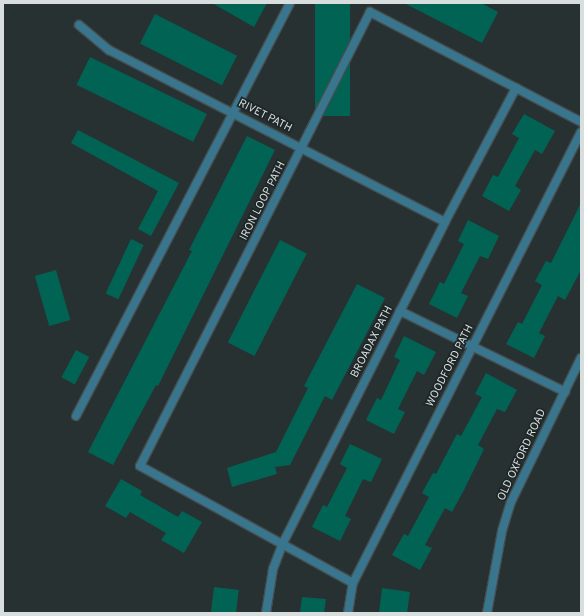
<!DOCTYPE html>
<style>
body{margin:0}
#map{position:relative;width:584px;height:616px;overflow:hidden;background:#283132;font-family:Overpass,sans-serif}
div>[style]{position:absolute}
.building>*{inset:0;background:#016354;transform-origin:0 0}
.roads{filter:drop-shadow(1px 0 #444d4e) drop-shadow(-1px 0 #444d4e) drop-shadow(0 1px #444d4e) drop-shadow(0 -1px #444d4e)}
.minor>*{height:8px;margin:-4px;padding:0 4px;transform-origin:4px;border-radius:4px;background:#3a758e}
.tertiary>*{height:8px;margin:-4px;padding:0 4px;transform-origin:4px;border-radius:4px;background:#3a758e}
span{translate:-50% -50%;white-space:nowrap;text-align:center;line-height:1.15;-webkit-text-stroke:3.5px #1e2728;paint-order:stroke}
.street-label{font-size:11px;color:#d8ddde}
.frame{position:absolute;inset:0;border:4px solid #d8ddde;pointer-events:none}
</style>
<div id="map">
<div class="building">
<i style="clip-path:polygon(212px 3px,267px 3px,254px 27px)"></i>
<i style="left:315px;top:3px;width:35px;height:113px"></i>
<i style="clip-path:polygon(404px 3px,481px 3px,498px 12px,482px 43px)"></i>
<i style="left:155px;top:14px;width:92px;height:33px;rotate:27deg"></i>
<i style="left:90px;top:57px;width:130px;height:31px;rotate:26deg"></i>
<i style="clip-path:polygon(524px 114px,555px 131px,542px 154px,535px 150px,515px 186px,521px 190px,509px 211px,482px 196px,493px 175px,498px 177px,519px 138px,512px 134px)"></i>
<i style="clip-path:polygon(78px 130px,179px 183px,151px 236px,138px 229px,158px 191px,71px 143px)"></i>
<i style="clip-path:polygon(247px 136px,275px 150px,158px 386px,156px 385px,113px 465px,88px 452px,192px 251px,189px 250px)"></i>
<i style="clip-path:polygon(581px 203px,581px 270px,565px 300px,558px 296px,539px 333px,545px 336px,534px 358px,506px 344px,518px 322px,522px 324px,542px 285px,535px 281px,546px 261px,551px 263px)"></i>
<i style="clip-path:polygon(468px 220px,499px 236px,488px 259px,480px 256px,461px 293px,468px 296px,457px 318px,429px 304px,440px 282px,444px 284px,464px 244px,458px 241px)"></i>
<i style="left:131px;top:239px;width:14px;height:60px;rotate:25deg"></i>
<i style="left:280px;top:240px;width:30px;height:115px;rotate:27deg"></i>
<i style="left:56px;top:270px;width:52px;height:22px;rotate:74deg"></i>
<i style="clip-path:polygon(357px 284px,385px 298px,332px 400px,325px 396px,290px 465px,275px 467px,277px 474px,232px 487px,227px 468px,276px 452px,308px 388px,304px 386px)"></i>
<i style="clip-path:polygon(404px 336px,436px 352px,424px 375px,417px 371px,398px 409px,405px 412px,394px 434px,366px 420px,377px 398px,381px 400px,400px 360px,394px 357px)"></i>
<i style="left:76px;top:350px;width:15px;height:31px;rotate:28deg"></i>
<i style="clip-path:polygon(486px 373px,517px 390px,505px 412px,497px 409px,478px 445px,484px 449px,464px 490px,452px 512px,445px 508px,425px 545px,432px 548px,420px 570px,392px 555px,404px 534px,408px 536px,429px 497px,422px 493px,433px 473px,436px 474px,457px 434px,461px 436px,482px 397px,475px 394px)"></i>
<i style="clip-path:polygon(350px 444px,382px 459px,371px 482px,363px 479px,345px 516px,351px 519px,340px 541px,312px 527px,323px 505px,327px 507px,347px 468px,340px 464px)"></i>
<i style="clip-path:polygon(121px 479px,142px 491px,140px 495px,178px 517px,182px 511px,202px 522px,184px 553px,161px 540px,166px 533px,130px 512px,126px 518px,105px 506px)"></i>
<i style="left:214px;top:587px;width:25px;height:26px;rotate:7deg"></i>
<i style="clip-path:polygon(382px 588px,410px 592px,407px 613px,379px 613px)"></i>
<i style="clip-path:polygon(302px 597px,326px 599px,324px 613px,300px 613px)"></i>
</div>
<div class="roads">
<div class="minor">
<i style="left:79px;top:25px;width:39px;rotate:40deg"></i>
<i style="left:109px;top:50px;width:377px;rotate:27.1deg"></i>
<i style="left:400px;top:311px;width:184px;rotate:26.1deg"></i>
<i style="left:76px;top:416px;width:465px;rotate:-62.6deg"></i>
<i style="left:353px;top:583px;width:243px;rotate:-151.2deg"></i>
<i style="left:140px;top:466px;width:509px;rotate:-63.13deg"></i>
<i style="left:370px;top:12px;width:238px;rotate:27.5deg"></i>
<i style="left:266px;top:613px;width:45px;rotate:-81deg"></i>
<i style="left:273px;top:569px;width:26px;rotate:-69deg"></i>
<i style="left:282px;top:545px;width:362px;rotate:-63.2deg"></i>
<i style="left:445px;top:222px;width:152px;rotate:-62.1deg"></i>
<i style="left:348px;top:613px;width:30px;rotate:-81deg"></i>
<i style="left:353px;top:583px;width:505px;rotate:-63.18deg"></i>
</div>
<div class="tertiary">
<i style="left:487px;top:613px;width:83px;rotate:-79.6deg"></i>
<i style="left:502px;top:531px;width:30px;rotate:-73deg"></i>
<i style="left:511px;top:502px;width:160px;rotate:-64.1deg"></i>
</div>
</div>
<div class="street-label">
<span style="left:265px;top:116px;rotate:27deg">RIVET PATH</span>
<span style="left:263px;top:201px;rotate:-63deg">IRON LOOP PATH</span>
<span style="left:372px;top:342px;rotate:-63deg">BROADAX PATH</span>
<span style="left:450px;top:366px;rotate:-63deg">WOODFORD PATH</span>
<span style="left:522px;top:455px;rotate:-65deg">OLD OXFORD ROAD</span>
</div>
<div class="frame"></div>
</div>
